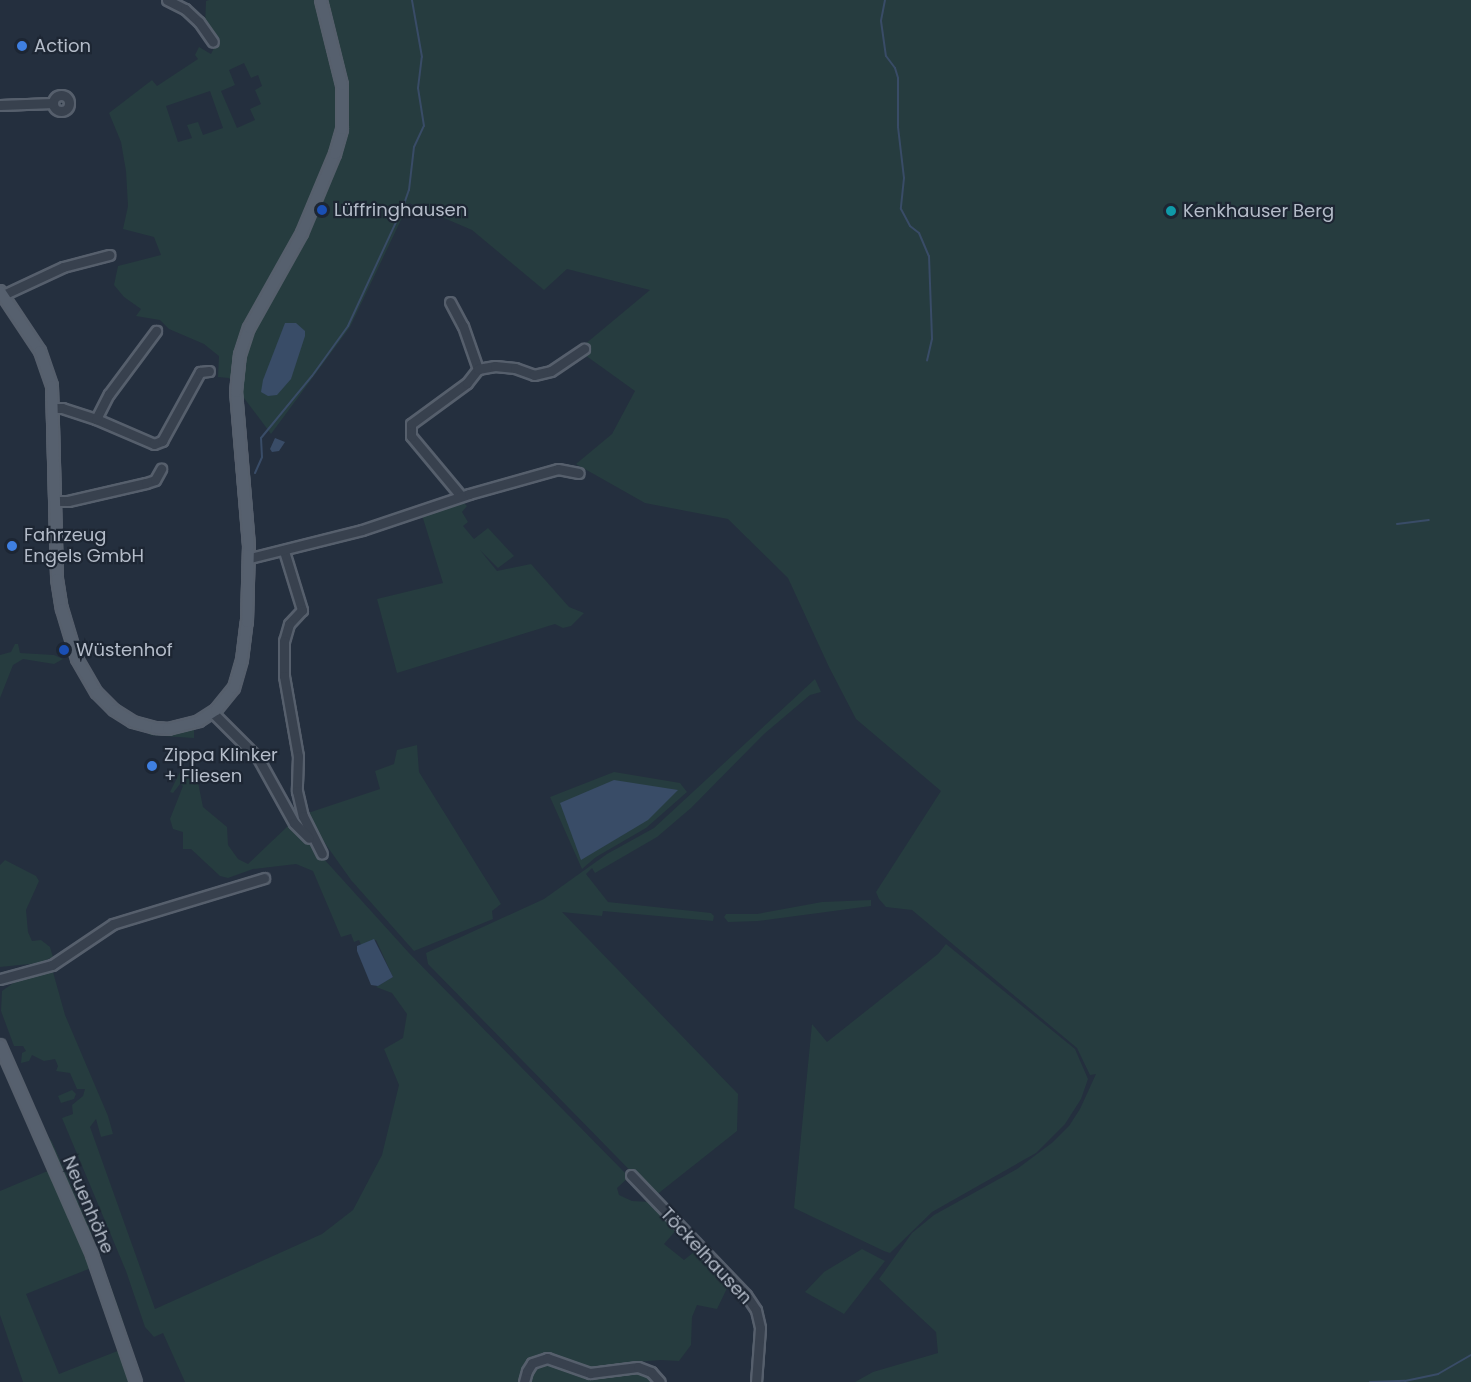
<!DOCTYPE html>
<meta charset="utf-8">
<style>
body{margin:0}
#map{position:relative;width:1471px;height:1382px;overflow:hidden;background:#242f3e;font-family:Poppins,sans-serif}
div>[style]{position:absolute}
.green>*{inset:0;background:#263c3f}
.water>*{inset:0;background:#394c67}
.stream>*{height:2px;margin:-1px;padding:0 1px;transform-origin:1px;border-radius:1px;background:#394c67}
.roads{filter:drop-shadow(2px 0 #565f6c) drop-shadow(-2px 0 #565f6c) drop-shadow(0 2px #565f6c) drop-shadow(0 -2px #565f6c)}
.minor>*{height:9px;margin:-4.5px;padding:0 4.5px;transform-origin:4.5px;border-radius:4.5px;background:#38414e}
.minor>.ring{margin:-4.5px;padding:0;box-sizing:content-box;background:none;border:9px solid #38414e;border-radius:50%}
.major>*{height:10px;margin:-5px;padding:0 5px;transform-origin:5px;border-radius:5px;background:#56606e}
.dots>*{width:16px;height:16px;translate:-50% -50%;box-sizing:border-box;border:3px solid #1d2633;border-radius:50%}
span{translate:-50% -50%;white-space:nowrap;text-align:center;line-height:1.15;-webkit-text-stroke:4.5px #1d2633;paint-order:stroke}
.poi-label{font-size:18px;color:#b4bcc9}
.left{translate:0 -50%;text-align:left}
.street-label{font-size:18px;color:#b4bcc9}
</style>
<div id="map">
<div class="green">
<i style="clip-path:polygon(evenodd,209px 0,1471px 0,1471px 1382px,855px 1382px,873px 1372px,938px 1353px,936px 1332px,879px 1279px,912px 1233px,934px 1215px,1017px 1169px,1053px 1142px,1069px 1126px,1080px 1109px,1096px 1074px,1090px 1075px,1077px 1048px,912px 910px,886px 907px,879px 899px,876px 892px,941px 791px,856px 719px,829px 667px,788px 578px,728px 519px,645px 503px,576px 464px,612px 434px,635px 391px,578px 350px,650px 290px,567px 269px,544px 290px,472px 230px,409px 203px,350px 327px,271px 434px,229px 378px,218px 377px,219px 356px,204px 344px,169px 329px,160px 320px,136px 316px,141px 309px,124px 297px,114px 285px,118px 266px,161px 255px,154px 237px,123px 229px,128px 206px,126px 171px,121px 142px,109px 113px,152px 80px,157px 86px,198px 59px,195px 55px,199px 47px,211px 54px,218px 40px,205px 26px,206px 1px,209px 0,244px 63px,251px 78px,258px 75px,262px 86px,255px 90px,261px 104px,250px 109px,255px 120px,237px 128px,221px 91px,235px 85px,229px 70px,244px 63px,209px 0,210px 91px,223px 128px,203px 135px,198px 122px,187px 125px,192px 138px,178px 142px,166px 106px,210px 91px)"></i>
<i style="clip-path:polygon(462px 501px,467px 506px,462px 512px,468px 522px,463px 526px,474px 539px,488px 528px,514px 556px,498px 568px,480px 550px,497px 571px,531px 564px,569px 607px,584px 613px,571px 626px,563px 628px,555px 624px,397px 673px,377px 599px,443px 583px,422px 515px)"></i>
<i style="clip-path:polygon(15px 644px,18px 644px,20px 653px,54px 655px,63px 659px,54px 664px,23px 659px,13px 665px,0 698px,0 655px,11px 652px)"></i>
<i style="clip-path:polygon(815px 679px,821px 692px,810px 695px,764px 734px,691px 808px,657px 837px,595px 873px,592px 868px,586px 874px,608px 902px,711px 913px,714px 916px,713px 921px,603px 911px,602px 916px,562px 912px,738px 1094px,737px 1131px,655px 1196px,428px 964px,426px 953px,544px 899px,607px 854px,654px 828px)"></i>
<i style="clip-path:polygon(194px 729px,194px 738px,149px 735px,151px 733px,174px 733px)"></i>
<i style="clip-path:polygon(417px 745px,419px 772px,501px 904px,492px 911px,493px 919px,414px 951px,351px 880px,312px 825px,308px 813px,380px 789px,375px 771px,394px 764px,397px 750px)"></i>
<i style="clip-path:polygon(195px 768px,203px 807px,227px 827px,228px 845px,238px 859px,248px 864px,290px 824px,308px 838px,314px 848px,409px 953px,629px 1177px,617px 1188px,619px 1195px,632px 1201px,652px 1202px,678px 1228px,664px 1244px,684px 1260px,699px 1248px,730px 1282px,717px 1309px,697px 1305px,692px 1317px,691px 1345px,679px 1361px,661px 1360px,635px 1362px,610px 1369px,588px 1369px,542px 1353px,528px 1362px,521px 1382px,185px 1382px,163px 1333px,154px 1337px,145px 1327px,126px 1271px,62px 1118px,73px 1114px,72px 1105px,83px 1096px,85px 1089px,77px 1089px,70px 1073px,56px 1071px,58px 1066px,55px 1059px,44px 1061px,32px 1055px,29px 1061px,21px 1063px,22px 1053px,26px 1051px,23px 1046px,14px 1046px,1px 1011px,2px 991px,16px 981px,53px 972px,65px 1015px,108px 1116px,113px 1134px,101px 1137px,96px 1119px,90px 1127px,155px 1309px,322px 1234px,353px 1210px,382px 1155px,399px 1085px,384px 1049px,403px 1038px,407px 1014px,392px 993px,376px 987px,393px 977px,376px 940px,361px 945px,359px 940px,354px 942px,351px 934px,341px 937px,313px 871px,296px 864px,253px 869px,228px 878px,220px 876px,191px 849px,183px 849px,183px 832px,173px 829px,170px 819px,183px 786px,180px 784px,173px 793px,170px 792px,181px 770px)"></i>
<i style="clip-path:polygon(614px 772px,680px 783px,687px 792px,646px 828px,596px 857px,582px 869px,550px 797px)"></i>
<i style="clip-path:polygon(5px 860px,36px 876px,39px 881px,26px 910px,28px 932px,32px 941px,41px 940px,50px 947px,53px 957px,39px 963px,0 967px,0 865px)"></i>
<i style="clip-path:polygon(871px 900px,871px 906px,758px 921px,728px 922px,724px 917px,726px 914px,757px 914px,822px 902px)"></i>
<i style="clip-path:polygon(946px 944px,1075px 1049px,1088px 1079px,1081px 1099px,1065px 1124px,1036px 1153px,932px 1212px,890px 1253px,884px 1251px,794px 1208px,812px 1024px,827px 1042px,938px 954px)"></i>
<i style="clip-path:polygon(72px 1090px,76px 1094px,74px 1099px,61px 1103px,58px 1096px)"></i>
<i style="clip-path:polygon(45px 1132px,52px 1142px,87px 1221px,125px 1326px)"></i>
<i style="clip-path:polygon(50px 1170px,91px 1268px,26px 1294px,59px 1374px,120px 1350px,129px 1382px,23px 1382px,0 1315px,0 1191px)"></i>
<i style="clip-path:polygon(862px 1249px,885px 1261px,844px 1314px,805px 1292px,824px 1272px)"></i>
<i style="clip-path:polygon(544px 1357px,587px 1375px,641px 1371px,653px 1382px,527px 1382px,528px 1374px)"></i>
</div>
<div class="water">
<i style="clip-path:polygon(285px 323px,296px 323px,305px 331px,305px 336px,291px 379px,277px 395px,268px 396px,261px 392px,263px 380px)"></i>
<i style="clip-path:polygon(275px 438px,285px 442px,279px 451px,272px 452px,270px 449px)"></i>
<i style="clip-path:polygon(614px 780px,678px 790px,648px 820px,581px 860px,560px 803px)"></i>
<i style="clip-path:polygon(374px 939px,393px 977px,378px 986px,371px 985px,357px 951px,357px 946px)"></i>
</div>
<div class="stream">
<i style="left:885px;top:0;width:21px;rotate:101deg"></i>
<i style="left:881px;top:21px;width:35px;rotate:82deg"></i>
<i style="left:886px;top:56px;width:15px;rotate:53deg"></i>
<i style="left:895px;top:68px;width:10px;rotate:73deg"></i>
<i style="left:898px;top:78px;width:49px;rotate:90deg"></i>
<i style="left:898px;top:127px;width:51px;rotate:83.3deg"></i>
<i style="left:904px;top:178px;width:31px;rotate:96deg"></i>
<i style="left:901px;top:209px;width:19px;rotate:62deg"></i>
<i style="left:910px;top:226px;width:11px;rotate:38deg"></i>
<i style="left:919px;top:233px;width:25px;rotate:67deg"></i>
<i style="left:929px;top:256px;width:83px;rotate:87.9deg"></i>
<i style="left:932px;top:339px;width:22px;rotate:103deg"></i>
<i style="left:255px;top:473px;width:17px;rotate:-66deg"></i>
<i style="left:262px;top:457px;width:19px;rotate:-93deg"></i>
<i style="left:261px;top:438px;width:80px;rotate:-50.6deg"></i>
<i style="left:312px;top:376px;width:62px;rotate:-54.2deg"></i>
<i style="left:348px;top:326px;width:131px;rotate:-65.2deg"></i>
<i style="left:403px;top:207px;width:18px;rotate:-71deg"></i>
<i style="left:409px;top:190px;width:43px;rotate:-83.4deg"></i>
<i style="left:414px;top:147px;width:23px;rotate:-65deg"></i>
<i style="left:424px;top:126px;width:38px;rotate:-99deg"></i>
<i style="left:418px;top:88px;width:31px;rotate:-83deg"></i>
<i style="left:422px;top:57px;width:58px;rotate:-100deg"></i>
<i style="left:1397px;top:524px;width:32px;rotate:-7deg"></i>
<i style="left:1370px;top:1382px;width:35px;rotate:-2deg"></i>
<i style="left:1405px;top:1381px;width:34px;rotate:-12deg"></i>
<i style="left:1438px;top:1374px;width:38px;rotate:-30deg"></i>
</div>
<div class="roads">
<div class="minor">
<i style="left:167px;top:0;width:20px;rotate:27deg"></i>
<i style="left:185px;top:9px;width:19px;rotate:43deg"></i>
<i style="left:199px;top:22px;width:24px;rotate:55deg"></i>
<i class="ring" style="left:53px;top:95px;width:7px;height:7px"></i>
<i style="left:0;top:105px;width:53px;rotate:-2.2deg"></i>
<i style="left:3px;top:295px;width:66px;rotate:-25deg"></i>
<i style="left:63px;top:267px;width:48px;rotate:-14.6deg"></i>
<i style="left:450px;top:302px;width:27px;rotate:62deg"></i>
<i style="left:463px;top:326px;width:46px;rotate:70.8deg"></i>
<i style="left:54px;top:408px;width:8px"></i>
<i style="left:62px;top:408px;width:36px;rotate:18deg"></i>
<i style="left:96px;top:419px;width:63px;rotate:23.3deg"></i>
<i style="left:154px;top:444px;width:9px;rotate:-21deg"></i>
<i style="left:162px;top:441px;width:79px;rotate:-61.2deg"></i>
<i style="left:200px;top:372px;width:9px;rotate:-6deg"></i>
<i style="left:96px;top:419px;width:28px;rotate:-63deg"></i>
<i style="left:109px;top:394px;width:79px;rotate:-53.3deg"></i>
<i style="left:461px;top:496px;width:78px;rotate:-129.8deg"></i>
<i style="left:411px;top:436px;width:12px;rotate:-90deg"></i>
<i style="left:411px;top:424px;width:69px;rotate:-36.2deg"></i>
<i style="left:467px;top:383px;width:18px;rotate:-52deg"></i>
<i style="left:478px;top:369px;width:17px;rotate:-10deg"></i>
<i style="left:495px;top:366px;width:20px;rotate:6deg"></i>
<i style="left:515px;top:368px;width:20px;rotate:20deg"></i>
<i style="left:534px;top:375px;width:17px;rotate:-13deg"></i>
<i style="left:551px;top:371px;width:40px;rotate:-34deg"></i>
<i style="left:55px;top:501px;width:13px"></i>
<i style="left:68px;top:501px;width:80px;rotate:-13deg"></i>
<i style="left:146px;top:483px;width:9px;rotate:-18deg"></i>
<i style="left:155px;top:480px;width:13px;rotate:-61deg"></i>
<i style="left:284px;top:551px;width:62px;rotate:73deg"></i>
<i style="left:302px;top:610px;width:19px;rotate:133deg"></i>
<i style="left:289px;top:624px;width:18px;rotate:106deg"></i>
<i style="left:284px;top:641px;width:35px;rotate:90deg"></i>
<i style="left:284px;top:676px;width:81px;rotate:80.1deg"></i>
<i style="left:298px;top:756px;width:35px;rotate:92deg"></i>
<i style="left:297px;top:791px;width:26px;rotate:77deg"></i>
<i style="left:303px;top:816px;width:42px;rotate:63.4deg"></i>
<i style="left:250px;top:558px;width:115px;rotate:-14deg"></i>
<i style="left:362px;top:530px;width:113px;rotate:-18.6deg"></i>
<i style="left:469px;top:494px;width:92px;rotate:-15.7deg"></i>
<i style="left:558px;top:469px;width:21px;rotate:11deg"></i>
<i style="left:213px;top:713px;width:64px;rotate:45deg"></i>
<i style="left:258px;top:758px;width:74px;rotate:61deg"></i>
<i style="left:294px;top:823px;width:21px;rotate:45deg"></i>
<i style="left:0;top:979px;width:54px;rotate:-15.1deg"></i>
<i style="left:52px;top:965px;width:73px;rotate:-33.9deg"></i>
<i style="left:113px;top:924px;width:158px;rotate:-16.9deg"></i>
<i style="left:631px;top:1175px;width:166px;rotate:46.2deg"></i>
<i style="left:746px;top:1295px;width:18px;rotate:56deg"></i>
<i style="left:756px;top:1310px;width:18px;rotate:77deg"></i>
<i style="left:760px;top:1328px;width:54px;rotate:94.2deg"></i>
<i style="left:524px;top:1382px;width:11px;rotate:-75deg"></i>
<i style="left:527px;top:1371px;width:9px;rotate:-58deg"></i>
<i style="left:532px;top:1363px;width:16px;rotate:-18deg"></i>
<i style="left:547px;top:1358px;width:46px;rotate:19.2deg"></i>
<i style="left:590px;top:1373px;width:48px;rotate:-7.1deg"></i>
<i style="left:638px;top:1367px;width:14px;rotate:21deg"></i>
<i style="left:651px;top:1372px;width:13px;rotate:48deg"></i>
</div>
<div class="major">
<i style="left:0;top:291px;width:72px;rotate:56.3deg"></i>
<i style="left:40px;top:351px;width:37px;rotate:71deg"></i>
<i style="left:52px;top:386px;width:193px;rotate:88.5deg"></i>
<i style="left:57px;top:579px;width:30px;rotate:81deg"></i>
<i style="left:62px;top:609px;width:52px;rotate:73.3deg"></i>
<i style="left:77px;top:659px;width:39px;rotate:60deg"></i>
<i style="left:97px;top:693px;width:24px;rotate:45deg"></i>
<i style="left:114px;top:710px;width:22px;rotate:32deg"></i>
<i style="left:133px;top:722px;width:24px;rotate:15deg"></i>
<i style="left:156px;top:728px;width:12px;rotate:5deg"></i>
<i style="left:168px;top:729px;width:32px;rotate:-14deg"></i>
<i style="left:199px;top:721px;width:20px;rotate:-33deg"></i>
<i style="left:216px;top:710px;width:28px;rotate:-51deg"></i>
<i style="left:234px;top:688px;width:29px;rotate:-74deg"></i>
<i style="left:242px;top:660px;width:38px;rotate:-83deg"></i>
<i style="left:247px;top:622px;width:76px;rotate:-88.5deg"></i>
<i style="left:249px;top:546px;width:155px;rotate:-94.8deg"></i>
<i style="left:236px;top:392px;width:37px;rotate:-84deg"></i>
<i style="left:240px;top:355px;width:28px;rotate:-72deg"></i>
<i style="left:249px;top:328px;width:109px;rotate:-60.8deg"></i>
<i style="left:302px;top:233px;width:86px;rotate:-67.3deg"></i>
<i style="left:335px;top:154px;width:26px;rotate:-74deg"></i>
<i style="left:342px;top:129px;width:44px;rotate:-90deg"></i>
<i style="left:342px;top:85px;width:88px;rotate:-103.9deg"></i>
<i style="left:0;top:1045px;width:229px;rotate:66.3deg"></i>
<i style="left:92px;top:1255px;width:134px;rotate:70.9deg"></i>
</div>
</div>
<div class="dots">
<i style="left:22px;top:46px;background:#3f7fe0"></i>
<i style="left:322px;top:210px;background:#1a4fb4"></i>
<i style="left:1171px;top:211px;background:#0f9aa8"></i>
<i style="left:12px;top:546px;background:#3f7fe0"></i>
<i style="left:64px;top:650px;background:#1a4fb4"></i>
<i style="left:152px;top:766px;background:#3f7fe0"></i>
</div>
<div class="poi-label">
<span class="left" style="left:34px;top:46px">Action</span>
<span class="left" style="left:334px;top:210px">Lüffringhausen</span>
<span class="left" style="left:1183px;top:211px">Kenkhauser Berg</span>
<span class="left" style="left:24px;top:546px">Fahrzeug<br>Engels GmbH</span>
<span class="left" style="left:76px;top:650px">Wüstenhof</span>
<span class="left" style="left:164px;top:766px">Zippa Klinker<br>+ Fliesen</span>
</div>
<div class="street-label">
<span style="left:88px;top:1205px;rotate:67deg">Neuenhöhe</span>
<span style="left:706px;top:1256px;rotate:47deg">Töckelhausen</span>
</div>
</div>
